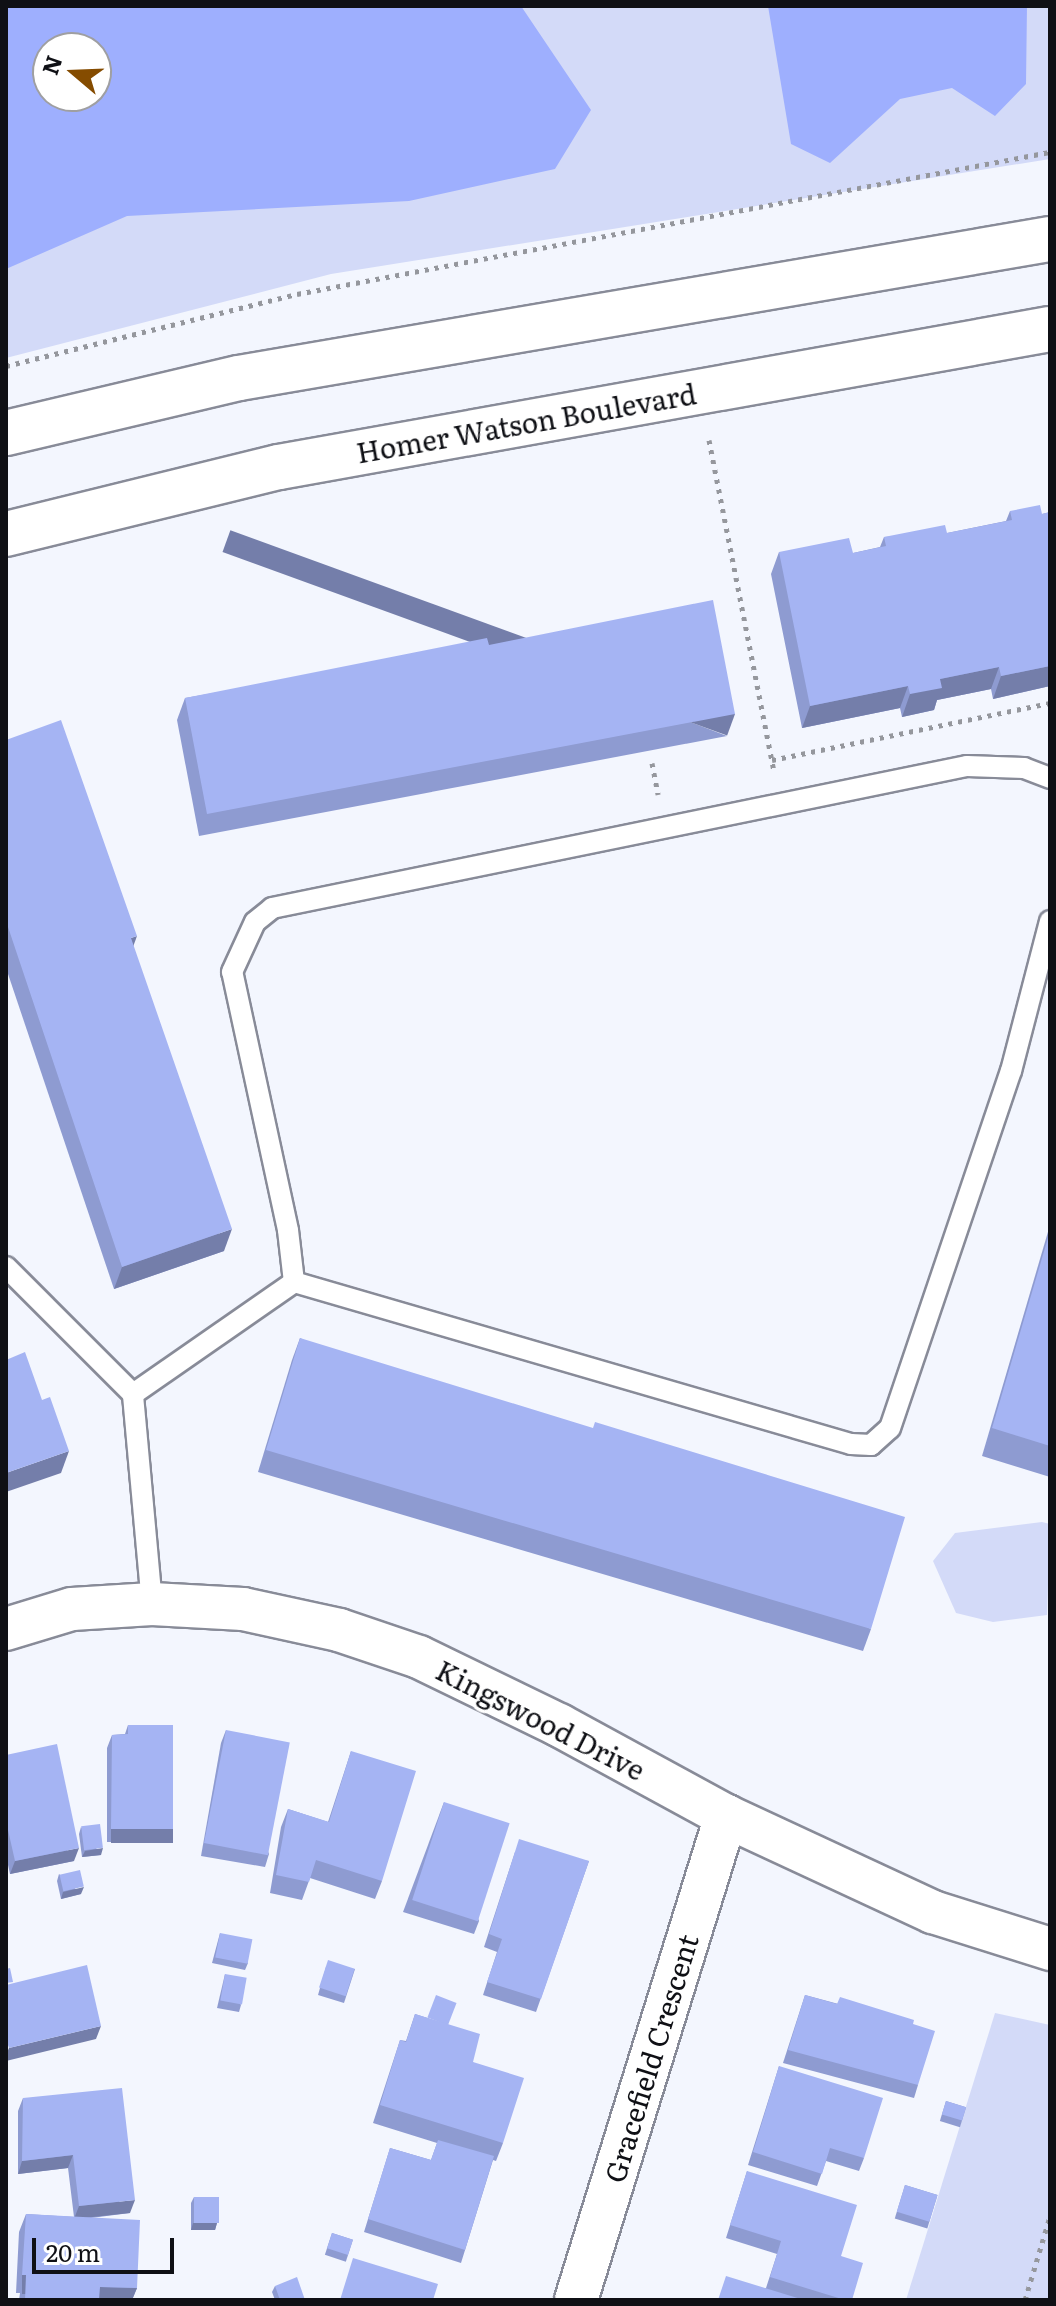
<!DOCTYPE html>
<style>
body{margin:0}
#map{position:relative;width:1056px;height:2306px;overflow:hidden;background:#f3f6fe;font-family:Literata,serif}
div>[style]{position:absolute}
.green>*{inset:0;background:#d3daf8}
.forest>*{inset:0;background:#9eaffe}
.path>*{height:5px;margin-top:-2.5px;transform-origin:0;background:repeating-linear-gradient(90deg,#95979d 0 4px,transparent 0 10px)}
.roads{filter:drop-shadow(2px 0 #888b98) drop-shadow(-2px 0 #888b98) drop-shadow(0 2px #888b98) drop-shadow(0 -2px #888b98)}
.service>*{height:20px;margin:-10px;padding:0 10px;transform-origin:10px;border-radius:10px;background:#fff}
.minor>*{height:42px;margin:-21px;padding:0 21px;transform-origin:21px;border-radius:21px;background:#fff}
.secondary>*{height:44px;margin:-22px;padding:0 22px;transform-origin:22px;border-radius:22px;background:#fff}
.wall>*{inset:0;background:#8e9bd1;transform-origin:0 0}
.shaded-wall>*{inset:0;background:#747eaa;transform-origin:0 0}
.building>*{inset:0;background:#a5b4f3;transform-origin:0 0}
span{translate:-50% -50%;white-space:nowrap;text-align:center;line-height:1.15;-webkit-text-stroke:7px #fff;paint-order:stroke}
.street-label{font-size:28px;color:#0f1015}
.frame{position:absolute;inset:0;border:8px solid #0f1015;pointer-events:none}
.north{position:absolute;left:32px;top:32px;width:80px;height:80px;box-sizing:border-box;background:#fff;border:2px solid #9f9fa1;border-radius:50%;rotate:289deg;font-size:22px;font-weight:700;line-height:32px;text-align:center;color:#0f1015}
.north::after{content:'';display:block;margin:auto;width:28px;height:36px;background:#854c00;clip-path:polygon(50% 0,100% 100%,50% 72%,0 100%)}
.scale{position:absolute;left:32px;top:2238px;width:142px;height:36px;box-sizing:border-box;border:4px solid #0f1015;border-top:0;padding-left:10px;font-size:24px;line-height:28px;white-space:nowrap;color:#0f1015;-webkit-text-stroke:6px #fff;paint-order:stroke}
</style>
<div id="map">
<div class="green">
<i style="clip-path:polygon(evenodd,6px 6px,1050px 6px,1050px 159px,331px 274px,6px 358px,6px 6px,48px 48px,96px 48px,96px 96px,48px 96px,48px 48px)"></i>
<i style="clip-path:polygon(1042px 1522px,1050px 1524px,1047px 1615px,993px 1622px,956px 1613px,933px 1561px,955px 1533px)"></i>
<i style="clip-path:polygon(995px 2013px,1050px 2025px,1050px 2300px,906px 2300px)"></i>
</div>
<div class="forest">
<i style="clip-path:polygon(evenodd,6px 6px,521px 6px,591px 110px,555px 169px,409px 201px,127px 216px,6px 269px,6px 6px,48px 48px,96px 48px,96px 96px,48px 96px,48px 48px)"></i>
<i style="clip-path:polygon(768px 6px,1027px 6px,1026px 84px,995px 116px,952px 88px,900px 99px,830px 163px,791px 144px)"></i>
</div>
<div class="path">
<i style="left:6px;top:366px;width:300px;rotate:-13.9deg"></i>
<i style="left:297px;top:294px;width:766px;rotate:-10.68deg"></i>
<i style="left:709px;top:440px;width:338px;rotate:78.9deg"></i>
<i style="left:772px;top:760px;width:284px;rotate:-11.6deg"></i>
<i style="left:652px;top:763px;width:32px;rotate:79deg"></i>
<i style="left:1025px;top:2300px;width:88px;rotate:-73.4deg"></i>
</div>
<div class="roads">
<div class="service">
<i style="left:6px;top:1267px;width:180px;rotate:45deg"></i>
<i style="left:294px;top:1282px;width:52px;rotate:-96.6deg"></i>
<i style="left:288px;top:1230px;width:264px;rotate:-102.2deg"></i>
<i style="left:232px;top:972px;width:55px;rotate:-65.3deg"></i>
<i style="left:255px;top:922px;width:22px;rotate:-39deg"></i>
<i style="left:272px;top:908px;width:709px;rotate:-11.55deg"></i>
<i style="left:967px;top:766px;width:57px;rotate:2deg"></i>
<i style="left:1024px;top:768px;width:28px;rotate:21deg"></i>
<i style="left:294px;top:1282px;width:580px;rotate:16.22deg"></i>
<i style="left:851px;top:1444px;width:20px;rotate:3deg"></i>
<i style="left:871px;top:1445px;width:25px;rotate:-42deg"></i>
<i style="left:890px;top:1428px;width:377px;rotate:-71.3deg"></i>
<i style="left:1011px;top:1071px;width:155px;rotate:-75.4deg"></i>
<i style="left:152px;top:1604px;width:211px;rotate:-95.2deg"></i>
<i style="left:133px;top:1394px;width:196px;rotate:-34.8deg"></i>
</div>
<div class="minor">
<i style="left:6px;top:1629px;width:69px;rotate:-16.9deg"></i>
<i style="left:72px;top:1609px;width:80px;rotate:-3.6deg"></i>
<i style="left:152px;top:1604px;width:91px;rotate:3.1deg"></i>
<i style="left:243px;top:1609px;width:98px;rotate:12.3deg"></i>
<i style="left:339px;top:1630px;width:84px;rotate:18.6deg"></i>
<i style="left:419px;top:1657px;width:156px;rotate:25.9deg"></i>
<i style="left:559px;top:1725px;width:190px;rotate:28.6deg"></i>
<i style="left:726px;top:1816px;width:228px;rotate:24.9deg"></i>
<i style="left:933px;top:1912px;width:123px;rotate:17.5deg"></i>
<i style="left:576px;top:2300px;width:507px;rotate:-72.78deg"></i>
</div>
<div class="secondary">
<i style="left:6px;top:433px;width:239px;rotate:-13.3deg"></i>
<i style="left:239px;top:378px;width:823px;rotate:-9.73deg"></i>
<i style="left:6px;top:534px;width:281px;rotate:-13.8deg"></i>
<i style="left:279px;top:467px;width:783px;rotate:-10.15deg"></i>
</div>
</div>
<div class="wall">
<i style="clip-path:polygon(1010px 511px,1042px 514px,1050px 512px,1050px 686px,993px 699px,991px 689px,937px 700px,934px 710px,902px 717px,900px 708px,802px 728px,771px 574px,779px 552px,853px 553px,880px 547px,884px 537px,947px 533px,1006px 521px)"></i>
<i style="clip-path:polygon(489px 645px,727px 736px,199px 836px,177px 720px,185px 698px)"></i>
<i style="clip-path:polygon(6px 740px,133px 946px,224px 1251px,114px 1289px,6px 968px)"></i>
<i style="clip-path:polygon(1050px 1225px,1050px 1477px,982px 1456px)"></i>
<i style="clip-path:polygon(300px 1338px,871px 1629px,863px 1651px,258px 1472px,292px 1360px)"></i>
<i style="clip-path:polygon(128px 1725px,173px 1829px,168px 1842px,107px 1842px,107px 1748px,112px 1735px,125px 1734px)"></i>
<i style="clip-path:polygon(226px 1730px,269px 1854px,265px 1867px,201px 1856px,221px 1743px)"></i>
<i style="clip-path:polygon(351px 1751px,382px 1881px,375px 1899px,310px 1878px,302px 1900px,270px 1893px,281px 1827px,288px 1809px,328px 1822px)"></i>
<i style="clip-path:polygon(6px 1755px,74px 1861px,10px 1874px,6px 1856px)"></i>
<i style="clip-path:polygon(444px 1802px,479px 1921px,474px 1934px,403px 1912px)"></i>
<i style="clip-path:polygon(81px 1827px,101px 1855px,82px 1857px,79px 1834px)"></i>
<i style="clip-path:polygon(515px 1852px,589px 1861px,536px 2012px,483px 1995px,497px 1952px,484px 1947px)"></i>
<i style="clip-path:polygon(59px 1874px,81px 1894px,61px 1899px,57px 1881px)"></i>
<i style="clip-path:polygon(220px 1933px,248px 1963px,245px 1970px,212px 1963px)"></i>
<i style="clip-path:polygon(326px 1967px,355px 1969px,344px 2003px,318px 1995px)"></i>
<i style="clip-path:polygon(225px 1974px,241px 2005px,239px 2012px,217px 2008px)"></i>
<i style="clip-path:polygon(805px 1995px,913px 2024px,918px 2085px,914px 2098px,783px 2063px)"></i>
<i style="clip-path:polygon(415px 2014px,449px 2025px,473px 2062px,503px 2143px,496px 2161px,493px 2160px,461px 2263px,364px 2232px,390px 2148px,431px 2160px,437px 2143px,373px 2123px,400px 2040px,406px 2041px)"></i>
<i style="clip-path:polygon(779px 2066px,864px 2158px,859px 2171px,826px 2161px,817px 2186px,748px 2165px)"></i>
<i style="clip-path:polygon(23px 2098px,130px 2213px,91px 2218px,137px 2288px,132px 2300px,19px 2300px,20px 2293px,16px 2293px,19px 2232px,26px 2214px,74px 2217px,68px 2168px,18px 2174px,18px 2111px)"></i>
<i style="left:946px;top:2101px;width:21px;height:21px;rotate:17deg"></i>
<i style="clip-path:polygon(747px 2171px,841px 2256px,852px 2300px,718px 2300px,766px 2288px,777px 2254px,726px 2238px)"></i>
<i style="left:905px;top:2185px;width:34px;height:35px;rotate:17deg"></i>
<i style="clip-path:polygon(194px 2197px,217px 2223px,215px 2230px,191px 2230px,191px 2203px)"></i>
<i style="left:332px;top:2233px;width:22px;height:23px;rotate:18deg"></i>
<i style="clip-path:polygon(275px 2286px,305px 2300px,275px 2300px,272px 2292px)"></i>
</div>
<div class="shaded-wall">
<i style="clip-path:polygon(1050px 666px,1050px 686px,993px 699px,1001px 676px)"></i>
<i style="clip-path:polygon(999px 667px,991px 689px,937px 700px,934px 710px,902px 717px,910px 694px,940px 679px)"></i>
<i style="clip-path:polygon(908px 686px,900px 708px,802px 728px,810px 706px)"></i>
<i style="left:735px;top:714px;width:23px;height:537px;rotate:110deg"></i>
<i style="clip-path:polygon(137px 936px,129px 958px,131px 938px)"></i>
<i style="clip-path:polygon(232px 1229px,224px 1251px,114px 1289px,122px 1267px)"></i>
<i style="clip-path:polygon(69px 1451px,61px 1473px,6px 1492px,6px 1473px)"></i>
<i style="left:111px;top:1829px;width:62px;height:14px"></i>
<i style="clip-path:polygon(79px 1848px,74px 1861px,10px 1874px,15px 1861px)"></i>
<i style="clip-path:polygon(103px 1848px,101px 1855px,82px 1857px,85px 1851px)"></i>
<i style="clip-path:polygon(84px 1887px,81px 1894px,61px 1899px,63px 1892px)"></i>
<i style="clip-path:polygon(101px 2026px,96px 2039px,6px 2061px,6px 2055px,9px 2048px)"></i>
<i style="clip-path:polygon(73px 2155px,68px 2168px,18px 2174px,22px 2161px)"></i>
<i style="clip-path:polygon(135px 2200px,130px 2213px,74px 2219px,79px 2206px)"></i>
<i style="clip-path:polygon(193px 2223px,217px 2223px,215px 2230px,191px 2230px)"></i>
<i style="left:22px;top:2275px;width:4px;height:19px"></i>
<i style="clip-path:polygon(100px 2287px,137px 2288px,132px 2300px,95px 2300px)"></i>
</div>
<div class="building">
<i style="clip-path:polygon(1040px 505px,1042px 514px,1050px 512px,1050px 666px,1001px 676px,999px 667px,940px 679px,942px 688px,910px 694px,908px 686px,810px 706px,779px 552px,849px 538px,853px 553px,886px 546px,884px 537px,945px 525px,947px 533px,1012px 520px,1010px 511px)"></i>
<i style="clip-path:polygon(713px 600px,735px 714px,207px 814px,185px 698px,487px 638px,489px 645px)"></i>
<i style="clip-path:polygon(61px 720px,137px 936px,131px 938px,232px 1229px,122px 1267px,6px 921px,6px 740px)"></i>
<i style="clip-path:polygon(1050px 1231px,1050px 1446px,992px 1428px)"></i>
<i style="clip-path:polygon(300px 1338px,593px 1428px,595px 1422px,905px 1517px,871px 1629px,266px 1450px)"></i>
<i style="clip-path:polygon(25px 1352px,42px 1400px,50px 1397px,69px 1451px,6px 1473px,6px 1360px)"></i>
<i style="clip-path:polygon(128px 1725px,173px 1725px,173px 1829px,111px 1829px,112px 1735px,128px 1734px)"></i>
<i style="left:226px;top:1730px;width:65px;height:115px;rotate:11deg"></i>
<i style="clip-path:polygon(57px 1744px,79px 1848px,15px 1861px,6px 1821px,6px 1755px)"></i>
<i style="clip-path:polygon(351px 1751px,416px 1771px,382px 1881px,316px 1860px,309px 1882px,276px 1875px,288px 1809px,329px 1822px)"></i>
<i style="left:444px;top:1802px;width:69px;height:103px;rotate:18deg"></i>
<i style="left:100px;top:1824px;width:24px;height:19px;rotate:83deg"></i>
<i style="clip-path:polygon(519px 1839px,589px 1861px,541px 1999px,487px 1982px,502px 1939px,489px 1934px)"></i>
<i style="left:80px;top:1870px;width:17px;height:21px;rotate:77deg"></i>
<i style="left:220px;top:1933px;width:33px;height:25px;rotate:11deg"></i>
<i style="left:328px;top:1960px;width:28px;height:29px;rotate:18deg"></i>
<i style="clip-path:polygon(87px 1965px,101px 2026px,9px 2048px,6px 2039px,6px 1985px)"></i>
<i style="clip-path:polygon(10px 1968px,13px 1982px,6px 1983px,6px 1969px)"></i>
<i style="left:225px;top:1974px;width:22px;height:27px;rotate:10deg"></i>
<i style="left:436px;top:1995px;width:22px;height:24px;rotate:21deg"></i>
<i style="clip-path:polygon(805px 1995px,837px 2004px,840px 1997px,914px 2020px,913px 2024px,935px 2031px,918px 2085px,788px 2050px)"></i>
<i style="clip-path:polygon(415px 2014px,480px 2034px,473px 2062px,524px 2078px,503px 2143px,380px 2105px,400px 2040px,406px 2042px)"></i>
<i style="clip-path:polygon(779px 2066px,883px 2098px,864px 2158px,830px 2148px,822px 2174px,753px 2152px)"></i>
<i style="clip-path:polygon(122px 2088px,135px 2200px,79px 2206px,73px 2155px,22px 2161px,23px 2098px)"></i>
<i style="left:946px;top:2101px;width:21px;height:14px;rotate:17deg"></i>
<i style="clip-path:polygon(438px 2140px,494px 2156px,465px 2250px,368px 2219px,390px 2148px,431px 2160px)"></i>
<i style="clip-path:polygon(747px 2171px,857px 2205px,841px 2256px,863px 2263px,852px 2300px,845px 2300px,770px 2277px,781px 2241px,730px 2225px)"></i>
<i style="left:905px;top:2185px;width:34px;height:28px;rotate:17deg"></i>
<i style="left:194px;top:2197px;width:25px;height:26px"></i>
<i style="clip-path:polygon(26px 2214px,140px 2220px,137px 2288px,100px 2287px,99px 2300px,25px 2300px,26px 2275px,22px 2275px)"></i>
<i style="left:332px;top:2233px;width:22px;height:16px;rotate:18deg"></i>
<i style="clip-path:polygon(353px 2258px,438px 2284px,433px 2300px,340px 2300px)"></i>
<i style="clip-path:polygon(726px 2276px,804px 2300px,718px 2300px)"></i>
<i style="clip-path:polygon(297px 2277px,305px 2300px,280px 2300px,275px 2286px)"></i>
</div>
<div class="street-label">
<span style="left:526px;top:422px;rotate:-10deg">Homer Watson Boulevard</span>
<span style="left:541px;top:1719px;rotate:27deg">Kingswood Drive</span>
<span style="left:650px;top:2058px;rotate:-73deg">Gracefield Crescent</span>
</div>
<div class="frame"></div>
<div class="north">N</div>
<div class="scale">20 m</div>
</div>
